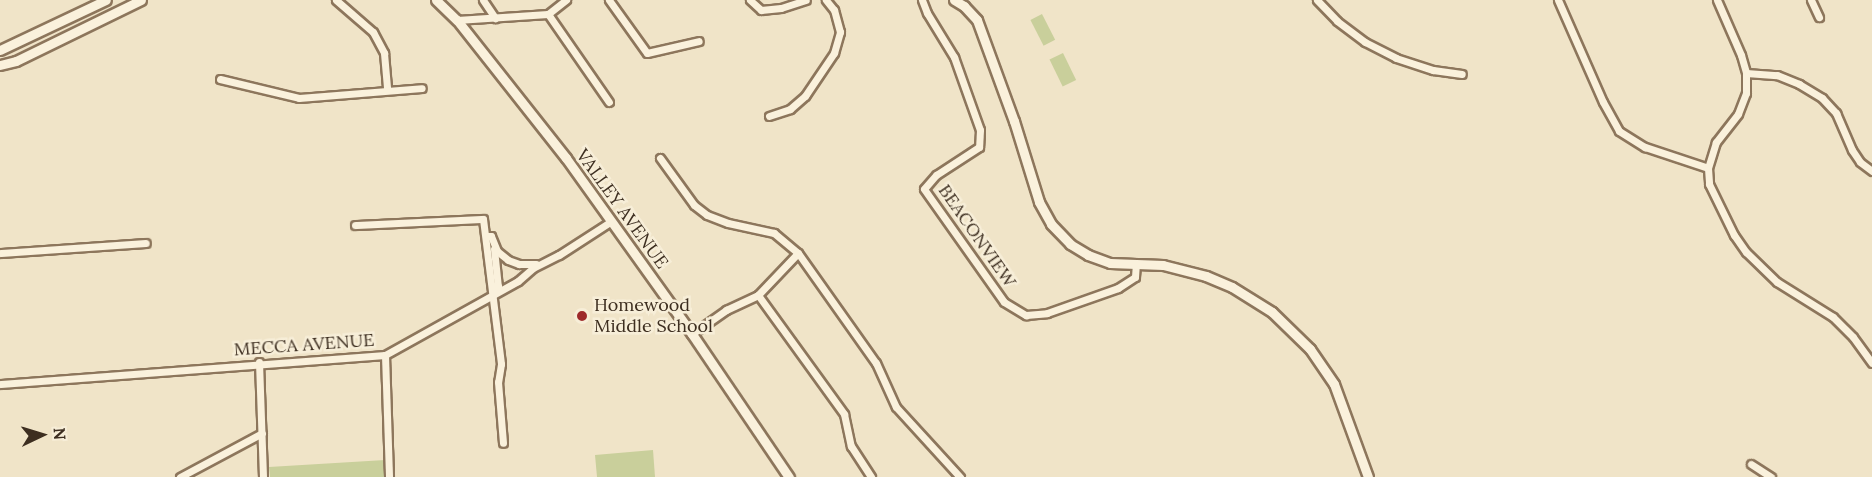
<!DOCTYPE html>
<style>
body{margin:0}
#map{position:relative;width:1872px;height:477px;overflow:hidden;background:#f0e4c8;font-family:Lora,serif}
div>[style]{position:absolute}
.green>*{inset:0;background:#c9cf9b;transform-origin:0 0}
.roads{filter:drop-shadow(2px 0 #8d765c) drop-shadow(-2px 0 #8d765c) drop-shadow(0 2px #8d765c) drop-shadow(0 -2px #8d765c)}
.street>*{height:7px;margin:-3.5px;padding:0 3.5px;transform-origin:3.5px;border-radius:3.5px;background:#faf1dc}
.secondary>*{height:9px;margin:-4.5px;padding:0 4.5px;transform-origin:4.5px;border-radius:4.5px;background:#faf1dc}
.dots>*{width:16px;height:16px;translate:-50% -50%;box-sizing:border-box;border:3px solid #f7eed8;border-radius:50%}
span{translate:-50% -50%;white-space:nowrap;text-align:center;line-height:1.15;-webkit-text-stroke:5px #f7eed8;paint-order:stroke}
.street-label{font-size:18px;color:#3d2e20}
.poi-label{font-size:18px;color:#3d2e20}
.left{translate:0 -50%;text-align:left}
.north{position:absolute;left:12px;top:405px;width:60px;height:60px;-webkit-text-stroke:4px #f7eed8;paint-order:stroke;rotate:86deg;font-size:16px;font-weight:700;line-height:24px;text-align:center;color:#3d2e20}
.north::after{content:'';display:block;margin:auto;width:21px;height:27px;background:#3d2e20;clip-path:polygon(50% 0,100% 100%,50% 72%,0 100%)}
</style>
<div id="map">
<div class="green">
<i style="left:1042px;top:14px;width:29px;height:13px;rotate:63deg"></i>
<i style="left:1063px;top:53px;width:30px;height:15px;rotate:64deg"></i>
<i style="clip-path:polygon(653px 450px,655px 477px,597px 477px,595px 455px)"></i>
<i style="clip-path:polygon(385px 460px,386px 477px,270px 477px,269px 467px)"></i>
</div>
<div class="roads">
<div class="street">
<i style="left:336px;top:0;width:49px;rotate:40.9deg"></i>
<i style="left:373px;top:32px;width:24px;rotate:62deg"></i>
<i style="left:384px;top:53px;width:37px;rotate:85deg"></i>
<i style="left:483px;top:0;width:22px;rotate:56deg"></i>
<i style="left:609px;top:0;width:65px;rotate:54.4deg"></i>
<i style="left:647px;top:53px;width:53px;rotate:-13deg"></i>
<i style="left:750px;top:0;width:15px;rotate:42deg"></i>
<i style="left:761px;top:10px;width:20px;rotate:-6deg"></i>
<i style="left:781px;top:8px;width:26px;rotate:-18deg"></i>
<i style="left:922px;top:0;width:14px;rotate:69deg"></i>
<i style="left:927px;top:13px;width:52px;rotate:58.5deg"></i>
<i style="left:954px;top:57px;width:77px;rotate:70.4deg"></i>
<i style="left:980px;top:130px;width:17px;rotate:93deg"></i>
<i style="left:979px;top:147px;width:51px;rotate:146.9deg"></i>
<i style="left:936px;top:175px;width:18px;rotate:131deg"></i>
<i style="left:924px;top:189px;width:138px;rotate:54.7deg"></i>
<i style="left:1004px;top:302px;width:26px;rotate:31deg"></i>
<i style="left:1026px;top:315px;width:21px;rotate:-5deg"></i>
<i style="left:1047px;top:313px;width:75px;rotate:-19.4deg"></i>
<i style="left:1118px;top:288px;width:20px;rotate:-33deg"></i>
<i style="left:1135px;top:277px;width:13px;rotate:-86deg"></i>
<i style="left:1317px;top:0;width:29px;rotate:46deg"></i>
<i style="left:1337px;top:21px;width:35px;rotate:37deg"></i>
<i style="left:1365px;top:42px;width:35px;rotate:27deg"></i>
<i style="left:1396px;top:58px;width:39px;rotate:18deg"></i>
<i style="left:1433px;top:70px;width:29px;rotate:8deg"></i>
<i style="left:1558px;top:0;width:111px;rotate:66.2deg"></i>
<i style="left:1603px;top:102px;width:33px;rotate:61deg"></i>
<i style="left:1619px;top:131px;width:31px;rotate:32deg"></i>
<i style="left:1645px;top:147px;width:66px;rotate:18.4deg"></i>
<i style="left:1717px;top:0;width:60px;rotate:66.4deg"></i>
<i style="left:1741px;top:55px;width:19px;rotate:74deg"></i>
<i style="left:1746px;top:73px;width:20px;rotate:90deg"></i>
<i style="left:1746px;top:93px;width:22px;rotate:111deg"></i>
<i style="left:1738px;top:114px;width:36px;rotate:128deg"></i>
<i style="left:1716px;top:142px;width:27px;rotate:107deg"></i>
<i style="left:1708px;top:168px;width:16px;rotate:86deg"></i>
<i style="left:1709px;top:184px;width:57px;rotate:63.9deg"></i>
<i style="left:1734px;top:235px;width:21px;rotate:55deg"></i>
<i style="left:1746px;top:252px;width:43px;rotate:44.1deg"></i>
<i style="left:1777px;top:282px;width:66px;rotate:32deg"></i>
<i style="left:1833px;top:317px;width:28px;rotate:45deg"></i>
<i style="left:1853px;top:337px;width:32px;rotate:54deg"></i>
<i style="left:1811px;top:0;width:19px;rotate:65deg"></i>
<i style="left:548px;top:14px;width:107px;rotate:55.3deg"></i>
<i style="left:457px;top:20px;width:91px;rotate:-3.8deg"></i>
<i style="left:548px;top:14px;width:23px;rotate:-38deg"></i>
<i style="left:1746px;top:73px;width:31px;rotate:4deg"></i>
<i style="left:1777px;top:75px;width:24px;rotate:22deg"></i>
<i style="left:1799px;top:84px;width:27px;rotate:31deg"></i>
<i style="left:1822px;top:98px;width:21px;rotate:47deg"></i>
<i style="left:1836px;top:113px;width:40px;rotate:66.6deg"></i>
<i style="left:1852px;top:150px;width:14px;rotate:56deg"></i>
<i style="left:1860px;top:162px;width:15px;rotate:37deg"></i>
<i style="left:220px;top:79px;width:81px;rotate:13.5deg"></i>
<i style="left:299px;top:98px;width:123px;rotate:-4.6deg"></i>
<i style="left:769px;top:116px;width:22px;rotate:-18deg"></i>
<i style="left:790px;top:109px;width:20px;rotate:-41deg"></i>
<i style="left:805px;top:96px;width:52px;rotate:-56deg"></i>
<i style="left:834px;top:53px;width:22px;rotate:-74deg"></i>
<i style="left:840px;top:32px;width:23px;rotate:-105deg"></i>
<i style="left:834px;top:10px;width:13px;rotate:-129deg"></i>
<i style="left:660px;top:158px;width:58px;rotate:54.1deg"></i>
<i style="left:694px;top:205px;width:16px;rotate:38deg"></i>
<i style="left:707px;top:215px;width:22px;rotate:21deg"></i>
<i style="left:728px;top:223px;width:47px;rotate:12.3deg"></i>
<i style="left:774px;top:233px;width:31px;rotate:40deg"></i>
<i style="left:798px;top:253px;width:135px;rotate:54.7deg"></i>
<i style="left:876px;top:363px;width:48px;rotate:65.6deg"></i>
<i style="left:896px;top:407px;width:95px;rotate:47.6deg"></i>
<i style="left:355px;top:225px;width:128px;rotate:-2.7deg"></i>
<i style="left:483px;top:219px;width:146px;rotate:82.9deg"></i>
<i style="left:501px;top:364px;width:18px;rotate:99deg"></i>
<i style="left:498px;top:382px;width:61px;rotate:85.3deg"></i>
<i style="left:487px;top:236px;width:4px"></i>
<i style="left:491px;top:236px;width:16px;rotate:68deg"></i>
<i style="left:497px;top:251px;width:14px;rotate:39deg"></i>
<i style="left:508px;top:260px;width:12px;rotate:20deg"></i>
<i style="left:519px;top:264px;width:17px"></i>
<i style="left:494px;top:249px;width:37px;rotate:84deg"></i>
<i style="left:498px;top:286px;width:8px;rotate:120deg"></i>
<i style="left:0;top:253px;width:146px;rotate:-3.9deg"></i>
<i style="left:758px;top:295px;width:147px;rotate:54.1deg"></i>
<i style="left:844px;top:414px;width:33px;rotate:78deg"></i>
<i style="left:851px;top:446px;width:37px;rotate:57deg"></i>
<i style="left:692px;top:334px;width:42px;rotate:-35.2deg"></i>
<i style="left:726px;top:310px;width:35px;rotate:-25deg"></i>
<i style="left:758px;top:295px;width:58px;rotate:-46.4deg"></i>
<i style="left:385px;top:355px;width:122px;rotate:88.1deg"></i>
<i style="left:259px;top:362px;width:115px;rotate:88deg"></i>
<i style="left:0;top:384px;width:386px;rotate:-4.3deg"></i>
<i style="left:385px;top:355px;width:152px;rotate:-29.1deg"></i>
<i style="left:518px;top:281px;width:20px;rotate:-41deg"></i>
<i style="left:533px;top:268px;width:29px;rotate:-27deg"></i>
<i style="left:559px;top:255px;width:61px;rotate:-32.9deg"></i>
<i style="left:1751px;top:464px;width:24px;rotate:33deg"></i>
<i style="left:180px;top:477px;width:93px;rotate:-28.2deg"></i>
</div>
<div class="secondary">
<i style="left:436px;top:0;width:29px;rotate:44deg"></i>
<i style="left:457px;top:20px;width:176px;rotate:51.7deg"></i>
<i style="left:566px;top:158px;width:216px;rotate:54.4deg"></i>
<i style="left:692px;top:334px;width:173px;rotate:55.9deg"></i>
<i style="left:954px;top:0;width:12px;rotate:31deg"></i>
<i style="left:964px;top:6px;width:19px;rotate:47deg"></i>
<i style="left:977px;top:20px;width:108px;rotate:69.9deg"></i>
<i style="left:1014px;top:121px;width:85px;rotate:72.8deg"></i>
<i style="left:1039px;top:202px;width:25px;rotate:61deg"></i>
<i style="left:1051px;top:224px;width:28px;rotate:46deg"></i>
<i style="left:1070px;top:244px;width:21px;rotate:31deg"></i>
<i style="left:1088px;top:255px;width:23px;rotate:20deg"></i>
<i style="left:1110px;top:263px;width:53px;rotate:2.2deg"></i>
<i style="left:1163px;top:265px;width:44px;rotate:14.3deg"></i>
<i style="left:1206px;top:276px;width:28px;rotate:23deg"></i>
<i style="left:1232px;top:287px;width:47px;rotate:32deg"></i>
<i style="left:1272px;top:312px;width:53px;rotate:44.2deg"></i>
<i style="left:1310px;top:349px;width:42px;rotate:55.6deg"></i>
<i style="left:1334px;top:384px;width:99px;rotate:69.9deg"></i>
<i style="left:0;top:50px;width:117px;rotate:-25.3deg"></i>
<i style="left:0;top:65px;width:16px;rotate:-14deg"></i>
<i style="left:16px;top:61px;width:139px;rotate:-26deg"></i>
</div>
</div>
<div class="dots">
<i style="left:582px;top:316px;background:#9e2a2b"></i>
</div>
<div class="street-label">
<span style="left:622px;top:209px;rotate:54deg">VALLEY AVENUE</span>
<span style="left:977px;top:236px;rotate:55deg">BEACONVIEW</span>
<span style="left:304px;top:345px;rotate:-4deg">MECCA AVENUE</span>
</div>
<div class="poi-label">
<span class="left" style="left:594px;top:316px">Homewood<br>Middle School</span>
</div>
<div class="north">N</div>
</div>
